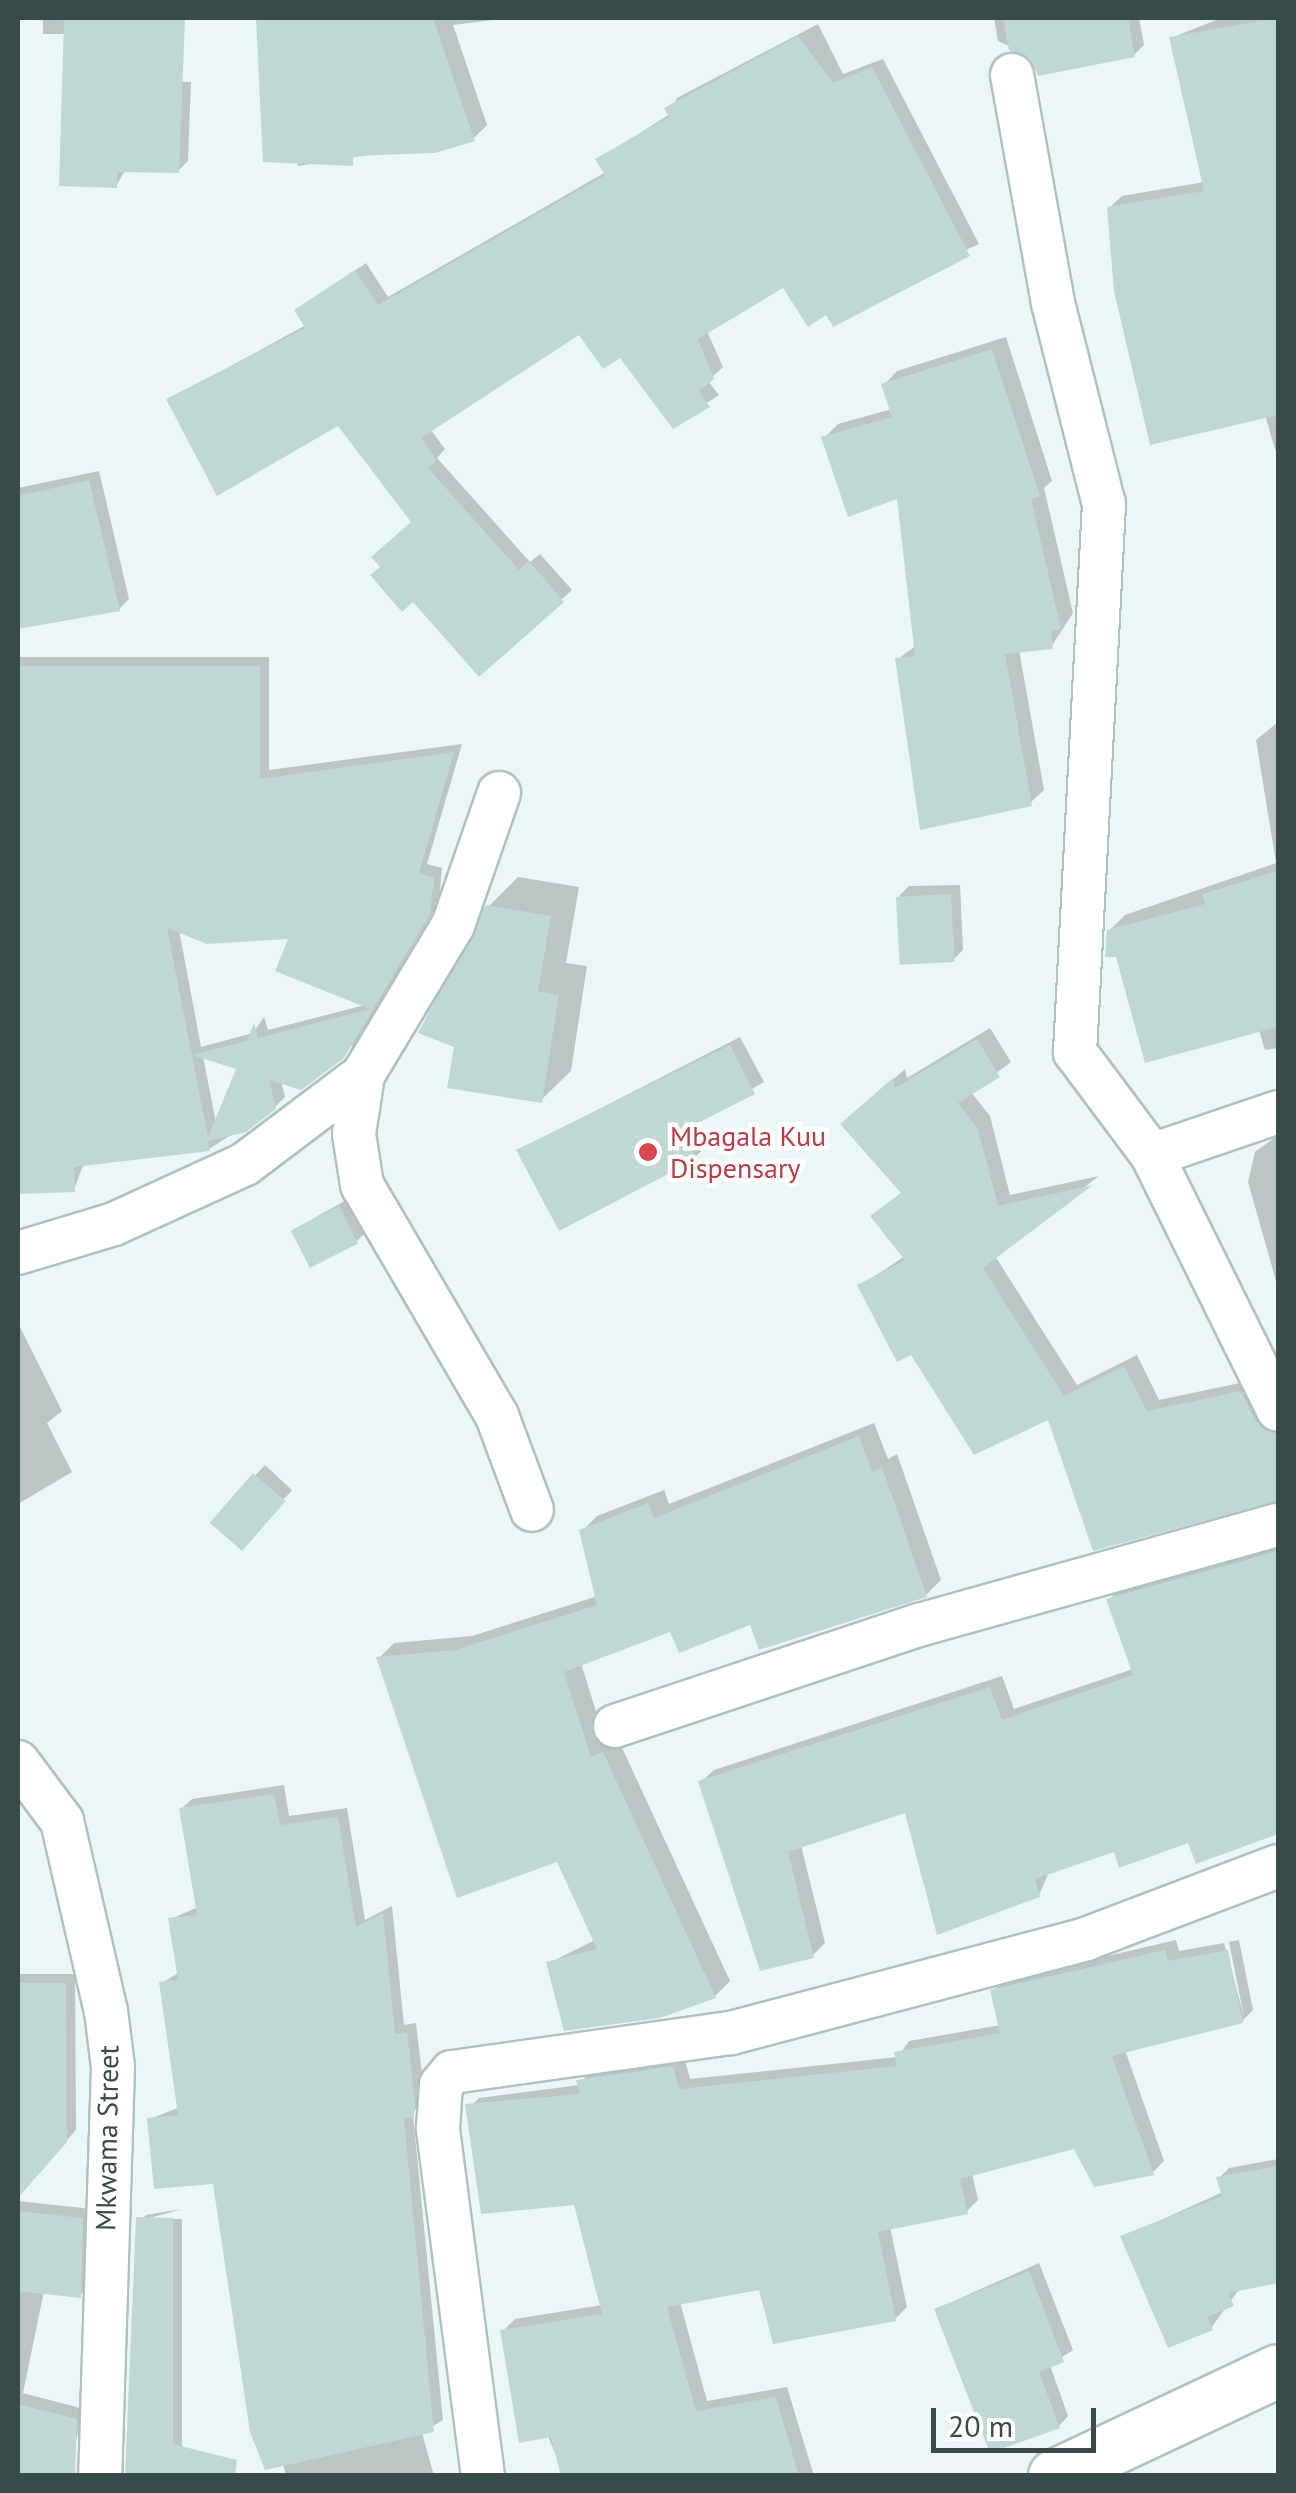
<!DOCTYPE html>
<style>
body{margin:0}
#map{position:relative;width:1296px;height:2493px;overflow:hidden;background:#ebf6f6;font-family:"PT Sans",sans-serif}
div>[style]{position:absolute}
.shadow>*{inset:0;background:#0003;transform-origin:0 0}
.building>*{inset:0;background:#c0d8d5;transform-origin:0 0}
.roads{filter:drop-shadow(2px 0 #adc2c1) drop-shadow(-2px 0 #adc2c1) drop-shadow(0 2px #adc2c1) drop-shadow(0 -2px #adc2c1)}
.minor>*{height:42px;margin:-21px;padding:0 21px;transform-origin:21px;border-radius:21px;background:#fff}
.tertiary>*{height:52px;margin:-26px;padding:0 26px;transform-origin:26px;border-radius:26px;background:#fff}
.dots>*{width:28px;height:28px;translate:-50% -50%;box-sizing:border-box;border:5px solid #fff;border-radius:50%}
span{translate:-50% -50%;white-space:nowrap;text-align:center;line-height:1.15;-webkit-text-stroke:9px #fff;paint-order:stroke}
.health-label{font-size:28px;color:#be3a42}
.left{translate:0 -50%;text-align:left}
.street-label{font-size:28px;color:#384b48}
.frame{position:absolute;inset:0;border:20px solid #384b48;pointer-events:none}
.scale{position:absolute;left:931px;top:2408px;width:165px;height:45px;box-sizing:border-box;border:5px solid #384b48;border-top:0;padding-left:12px;font-size:30px;line-height:35px;white-space:nowrap;color:#384b48;-webkit-text-stroke:8px #fff;paint-order:stroke}
</style>
<div id="map">
<div class="shadow">
<i style="clip-path:polygon(43px 18px,128px 18px,131px 80px,191px 82px,188px 161px,178px 171px,126px 169px,116px 186px,66px 34px,43px 34px)"></i>
<i style="clip-path:polygon(258px 18px,508px 18px,453px 25px,487px 125px,474px 138px,298px 166px,297px 157px,265px 159px)"></i>
<i style="clip-path:polygon(994px 18px,1139px 18px,1144px 45px,1134px 55px,1032px 56px,998px 41px)"></i>
<i style="clip-path:polygon(1221px 18px,1278px 18px,1278px 459px,1265px 415px,1109px 208px,1122px 196px,1204px 182px,1171px 38px)"></i>
<i style="clip-path:polygon(818px 24px,843px 74px,883px 59px,979px 244px,827px 312px,784px 284px,707px 331px,723px 367px,708px 381px,719px 395px,673px 425px,620px 354px,580px 332px,431px 430px,445px 449px,437px 458px,530px 562px,540px 554px,572px 590px,479px 673px,382px 566px,414px 521px,339px 422px,169px 400px,306px 325px,297px 310px,366px 263px,388px 297px,606px 172px,599px 159px,670px 114px,677px 98px)"></i>
<i style="clip-path:polygon(1006px 337px,1052px 481px,1044px 488px,1073px 613px,1051px 647px,1019px 650px,1044px 790px,1030px 803px,898px 659px,917px 645px,899px 495px,824px 438px,838px 424px,892px 409px,884px 385px,897px 371px)"></i>
<i style="clip-path:polygon(99px 471px,129px 599px,119px 609px,18px 627px,18px 488px)"></i>
<i style="clip-path:polygon(evenodd,18px 657px,269px 657px,269px 770px,462px 744px,427px 864px,442px 868px,439px 902px,354px 1045px,281px 1081px,285px 1097px,275px 1107px,209px 1149px,84px 1163px,74px 1189px,18px 1192px,18px 657px,179px 930px,292px 937px,365px 1005px,268px 1030px,264px 1017px,253px 1033px,201px 1047px,179px 930px,18px 657px,203px 1056px,239px 1068px,216px 1123px,203px 1056px)"></i>
<i style="clip-path:polygon(1278px 722px,1278px 1048px,1265px 1050px,1259px 1030px,1109px 931px,1125px 915px,1276px 863px,1256px 740px)"></i>
<i style="clip-path:polygon(518px 877px,579px 887px,566px 963px,587px 966px,571px 1071px,541px 1100px,488px 907px)"></i>
<i style="clip-path:polygon(960px 885px,963px 950px,953px 960px,899px 896px,909px 886px)"></i>
<i style="clip-path:polygon(990px 1028px,1011px 1062px,971px 1092px,990px 1116px,1010px 1195px,1099px 1176px,995px 1256px,1077px 1385px,1137px 1355px,1159px 1400px,1254px 1380px,1278px 1419px,1278px 1500px,1049px 1417px,912px 1351px,860px 1286px,905px 1256px,873px 1217px,903px 1191px,856px 1112px,905px 1069px,907px 1078px)"></i>
<i style="clip-path:polygon(740px 1037px,764px 1082px,693px 1123px,705px 1147px,695px 1157px,519px 1150px)"></i>
<i style="clip-path:polygon(1278px 1135px,1278px 1288px,1248px 1182px,1255px 1152px)"></i>
<i style="clip-path:polygon(350px 1198px,366px 1232px,356px 1242px,293px 1230px)"></i>
<i style="clip-path:polygon(18px 1323px,62px 1411px,47px 1423px,72px 1472px,18px 1504px)"></i>
<i style="clip-path:polygon(874px 1423px,888px 1459px,897px 1454px,941px 1580px,926px 1595px,671px 1629px,581px 1663px,606px 1744px,618px 1739px,730px 1981px,715px 1996px,549px 1963px,595px 1940px,558px 1859px,379px 1658px,394px 1643px,472px 1636px,598px 1596px,582px 1531px,597px 1516px,664px 1490px,669px 1504px)"></i>
<i style="left:265px;top:1465px;width:37px;height:78px;rotate:43deg"></i>
<i style="clip-path:polygon(1278px 1543px,1278px 1831px,1198px 1861px,1189px 1840px,1115px 1849px,1049px 1872px,1039px 1895px,906px 1810px,801px 1845px,825px 1943px,813px 1955px,701px 1782px,714px 1770px,1002px 1676px,1014px 1709px,1133px 1669px,1109px 1600px,1121px 1587px)"></i>
<i style="clip-path:polygon(284px 1785px,289px 1816px,347px 1808px,365px 1920px,392px 1906px,404px 2025px,416px 2023px,424px 2091px,413px 2115px,443px 2420px,422px 2433px,434px 2476px,286px 2476px,215px 2182px,150px 2119px,180px 2107px,162px 1983px,180px 1972px,171px 1919px,198px 1907px,182px 1808px,192px 1799px)"></i>
<i style="clip-path:polygon(1176px 1940px,1179px 1951px,1224px 1943px,1244px 2017px,1229px 1942px,1239px 1940px,1253px 2010px,1242px 2021px,1125px 2050px,1164px 2161px,1152px 2173px,1075px 2146px,972px 2173px,978px 2200px,966px 2212px,890px 2227px,907px 2307px,895px 2319px,761px 2288px,680px 2302px,707px 2401px,787px 2387px,814px 2476px,565px 2476px,503px 2331px,515px 2319px,602px 2305px,576px 2202px,467px 2110px,479px 2098px,580px 2085px,590px 2069px,684px 2056px,690px 2079px,898px 2057px,909px 2041px,1001px 2025px,993px 1991px,1004px 1980px)"></i>
<i style="clip-path:polygon(18px 1974px,75px 1974px,76px 2130px,18px 2195px)"></i>
<i style="clip-path:polygon(1278px 2159px,1278px 2281px,1240px 2288px,1211px 2328px,1123px 2237px,1223px 2192px,1219px 2178px,1229px 2168px)"></i>
<i style="clip-path:polygon(18px 2201px,92px 2209px,90px 2285px,80px 2295px,44px 2291px,23px 2393px,84px 2409px,67px 2476px,18px 2476px)"></i>
<i style="clip-path:polygon(182px 2209px,142px 2220px,182px 2219px,182px 2476px,134px 2476px,136px 2225px,146px 2215px)"></i>
<i style="clip-path:polygon(1039px 2263px,1073px 2350px,1050px 2365px,1068px 2416px,1059px 2426px,936px 2309px)"></i>
</div>
<div class="building">
<i style="clip-path:polygon(64px 18px,185px 18px,179px 173px,117px 172px,117px 188px,59px 186px)"></i>
<i style="clip-path:polygon(256px 18px,433px 18px,475px 141px,435px 153px,353px 156px,353px 166px,263px 162px)"></i>
<i style="clip-path:polygon(1003px 18px,1128px 18px,1135px 57px,1038px 76px,1030px 58px,1009px 50px)"></i>
<i style="clip-path:polygon(1278px 18px,1278px 415px,1150px 445px,1114px 291px,1107px 207px,1204px 191px,1169px 37px)"></i>
<i style="clip-path:polygon(798px 36px,833px 83px,872px 67px,970px 256px,833px 327px,826px 315px,808px 327px,783px 288px,698px 339px,714px 379px,699px 391px,710px 407px,673px 429px,620px 358px,603px 369px,579px 335px,421px 438px,437px 461px,428px 468px,519px 570px,529px 561px,564px 602px,479px 677px,413px 602px,402px 612px,370px 575px,380px 567px,371px 557px,411px 522px,338px 426px,217px 496px,166px 399px,305px 328px,294px 310px,355px 270px,378px 305px,605px 175px,595px 159px,669px 117px,664px 108px)"></i>
<i style="clip-path:polygon(992px 349px,1040px 496px,1031px 499px,1061px 629px,1051px 632px,1053px 649px,1005px 654px,1032px 806px,920px 830px,895px 658px,915px 656px,897px 499px,848px 517px,821px 437px,892px 417px,881px 384px)"></i>
<i style="clip-path:polygon(89px 480px,120px 611px,18px 629px,18px 496px)"></i>
<i style="clip-path:polygon(evenodd,18px 666px,260px 666px,260px 779px,454px 752px,419px 873px,434px 878px,430px 914px,344px 1058px,301px 1090px,269px 1080px,276px 1109px,246px 1132px,208px 1141px,210px 1151px,74px 1167px,75px 1192px,18px 1194px,18px 666px,167px 928px,207px 944px,288px 939px,275px 971px,370px 1009px,258px 1038px,254px 1023px,247px 1041px,192px 1055px,167px 928px,18px 666px,192px 1055px,236px 1069px,208px 1137px,196px 1077px,192px 1055px)"></i>
<i style="clip-path:polygon(1278px 871px,1278px 1027px,1145px 1063px,1116px 957px,1105px 957px,1107px 930px,1205px 904px,1202px 894px)"></i>
<i style="left:951px;top:894px;width:68px;height:55px;rotate:87deg"></i>
<i style="clip-path:polygon(486px 905px,551px 916px,538px 991px,559px 995px,542px 1103px,447px 1088px,454px 1047px,418px 1033px)"></i>
<i style="clip-path:polygon(977px 1039px,1000px 1077px,958px 1103px,978px 1129px,998px 1206px,1093px 1185px,983px 1268px,1064px 1396px,1124px 1366px,1147px 1411px,1241px 1391px,1256px 1422px,1278px 1435px,1278px 1501px,1093px 1551px,1048px 1420px,974px 1455px,911px 1355px,897px 1362px,857px 1285px,905px 1260px,870px 1216px,901px 1193px,840px 1124px,893px 1078px,895px 1088px)"></i>
<i style="clip-path:polygon(730px 1045px,755px 1094px,682px 1131px,697px 1159px,559px 1231px,516px 1150px)"></i>
<i style="left:339px;top:1206px;width:42px;height:54px;rotate:63deg"></i>
<i style="clip-path:polygon(859px 1436px,872px 1472px,882px 1467px,927px 1597px,759px 1650px,750px 1625px,679px 1653px,670px 1632px,564px 1672px,591px 1757px,603px 1752px,716px 1998px,660px 2018px,564px 2031px,546px 1962px,597px 1949px,557px 1862px,457px 1898px,376px 1657px,455px 1650px,597px 1605px,579px 1530px,648px 1503px,654px 1518px)"></i>
<i style="left:253px;top:1473px;width:43px;height:66px;rotate:41deg"></i>
<i style="clip-path:polygon(1278px 1551px,1278px 1834px,1196px 1864px,1188px 1843px,1119px 1868px,1114px 1852px,1035px 1879px,1040px 1897px,937px 1935px,905px 1813px,788px 1852px,814px 1958px,760px 1971px,698px 1781px,990px 1687px,1002px 1720px,1133px 1675px,1106px 1599px)"></i>
<i style="clip-path:polygon(274px 1794px,280px 1825px,338px 1817px,356px 1927px,383px 1913px,395px 2034px,407px 2032px,415px 2102px,414px 2118px,404px 2119px,434px 2432px,265px 2470px,250px 2432px,213px 2184px,154px 2189px,147px 2118px,178px 2115px,159px 1982px,178px 1980px,168px 1918px,197px 1915px,179px 1808px)"></i>
<i style="clip-path:polygon(1165px 1950px,1168px 1961px,1228px 1950px,1243px 2023px,1112px 2056px,1154px 2175px,1094px 2187px,1074px 2149px,960px 2179px,968px 2214px,878px 2232px,896px 2321px,773px 2344px,759px 2290px,667px 2307px,696px 2411px,776px 2397px,799px 2476px,561px 2476px,551px 2437px,519px 2443px,500px 2330px,602px 2314px,574px 2205px,481px 2214px,465px 2104px,580px 2094px,576px 2080px,673px 2066px,679px 2089px,897px 2066px,894px 2052px,1000px 2033px,990px 1990px)"></i>
<i style="clip-path:polygon(18px 1983px,66px 1983px,67px 2142px,18px 2198px)"></i>
<i style="clip-path:polygon(1278px 2166px,1278px 2283px,1228px 2293px,1234px 2306px,1207px 2317px,1213px 2330px,1168px 2348px,1120px 2236px,1222px 2196px,1216px 2177px)"></i>
<i style="clip-path:polygon(18px 2211px,83px 2218px,81px 2298px,18px 2291px)"></i>
<i style="clip-path:polygon(136px 2217px,173px 2218px,173px 2444px,237px 2460px,235px 2476px,125px 2476px)"></i>
<i style="clip-path:polygon(1029px 2271px,1064px 2362px,1039px 2372px,1060px 2428px,990px 2453px,934px 2309px)"></i>
<i style="clip-path:polygon(18px 2404px,77px 2419px,75px 2476px,18px 2476px)"></i>
</div>
<div class="roads">
<div class="minor">
<i style="left:1012px;top:75px;width:232px;rotate:79.8deg"></i>
<i style="left:1053px;top:303px;width:207px;rotate:75.8deg"></i>
<i style="left:1104px;top:504px;width:549px;rotate:93.03deg"></i>
<i style="left:1075px;top:1052px;width:129px;rotate:53.2deg"></i>
<i style="left:1152px;top:1155px;width:284px;rotate:63.7deg"></i>
<i style="left:499px;top:793px;width:140px;rotate:109.2deg"></i>
<i style="left:453px;top:925px;width:175px;rotate:121deg"></i>
<i style="left:363px;top:1075px;width:60px;rotate:98.7deg"></i>
<i style="left:354px;top:1134px;width:52px;rotate:81.1deg"></i>
<i style="left:362px;top:1185px;width:268px;rotate:59.7deg"></i>
<i style="left:497px;top:1416px;width:100px;rotate:69.6deg"></i>
<i style="left:1152px;top:1155px;width:133px;rotate:-18.8deg"></i>
<i style="left:18px;top:1253px;width:100px;rotate:-16.8deg"></i>
<i style="left:114px;top:1224px;width:144px;rotate:-24.6deg"></i>
<i style="left:245px;top:1164px;width:148px;rotate:-37deg"></i>
<i style="left:615px;top:1726px;width:320px;rotate:-18.4deg"></i>
<i style="left:919px;top:1625px;width:373px;rotate:-15.6deg"></i>
<i style="left:18px;top:1762px;width:74px;rotate:53.3deg"></i>
<i style="left:62px;top:1821px;width:195px;rotate:77deg"></i>
<i style="left:106px;top:2011px;width:56px;rotate:82.9deg"></i>
<i style="left:113px;top:2067px;width:409px;rotate:91.8deg"></i>
<i style="left:483px;top:2476px;width:351px;rotate:-97.4deg"></i>
<i style="left:438px;top:2128px;width:43px;rotate:-86deg"></i>
<i style="left:441px;top:2085px;width:17px;rotate:-50deg"></i>
<i style="left:452px;top:2072px;width:282px;rotate:-8deg"></i>
<i style="left:731px;top:2033px;width:367px;rotate:-14.8deg"></i>
<i style="left:1086px;top:1939px;width:205px;rotate:-20.8deg"></i>
</div>
<div class="tertiary">
<i style="left:1055px;top:2476px;width:246px;rotate:-25.2deg"></i>
</div>
</div>
<div class="dots">
<i style="left:648px;top:1152px;background:#e0444e"></i>
</div>
<div class="health-label">
<span class="left" style="left:670px;top:1152px">Mbagala Kuu<br>Dispensary</span>
</div>
<div class="street-label">
<span style="left:107px;top:2138px;rotate:-89deg">Mkwama Street</span>
</div>
<div class="frame"></div>
<div class="scale">20 m</div>
</div>
